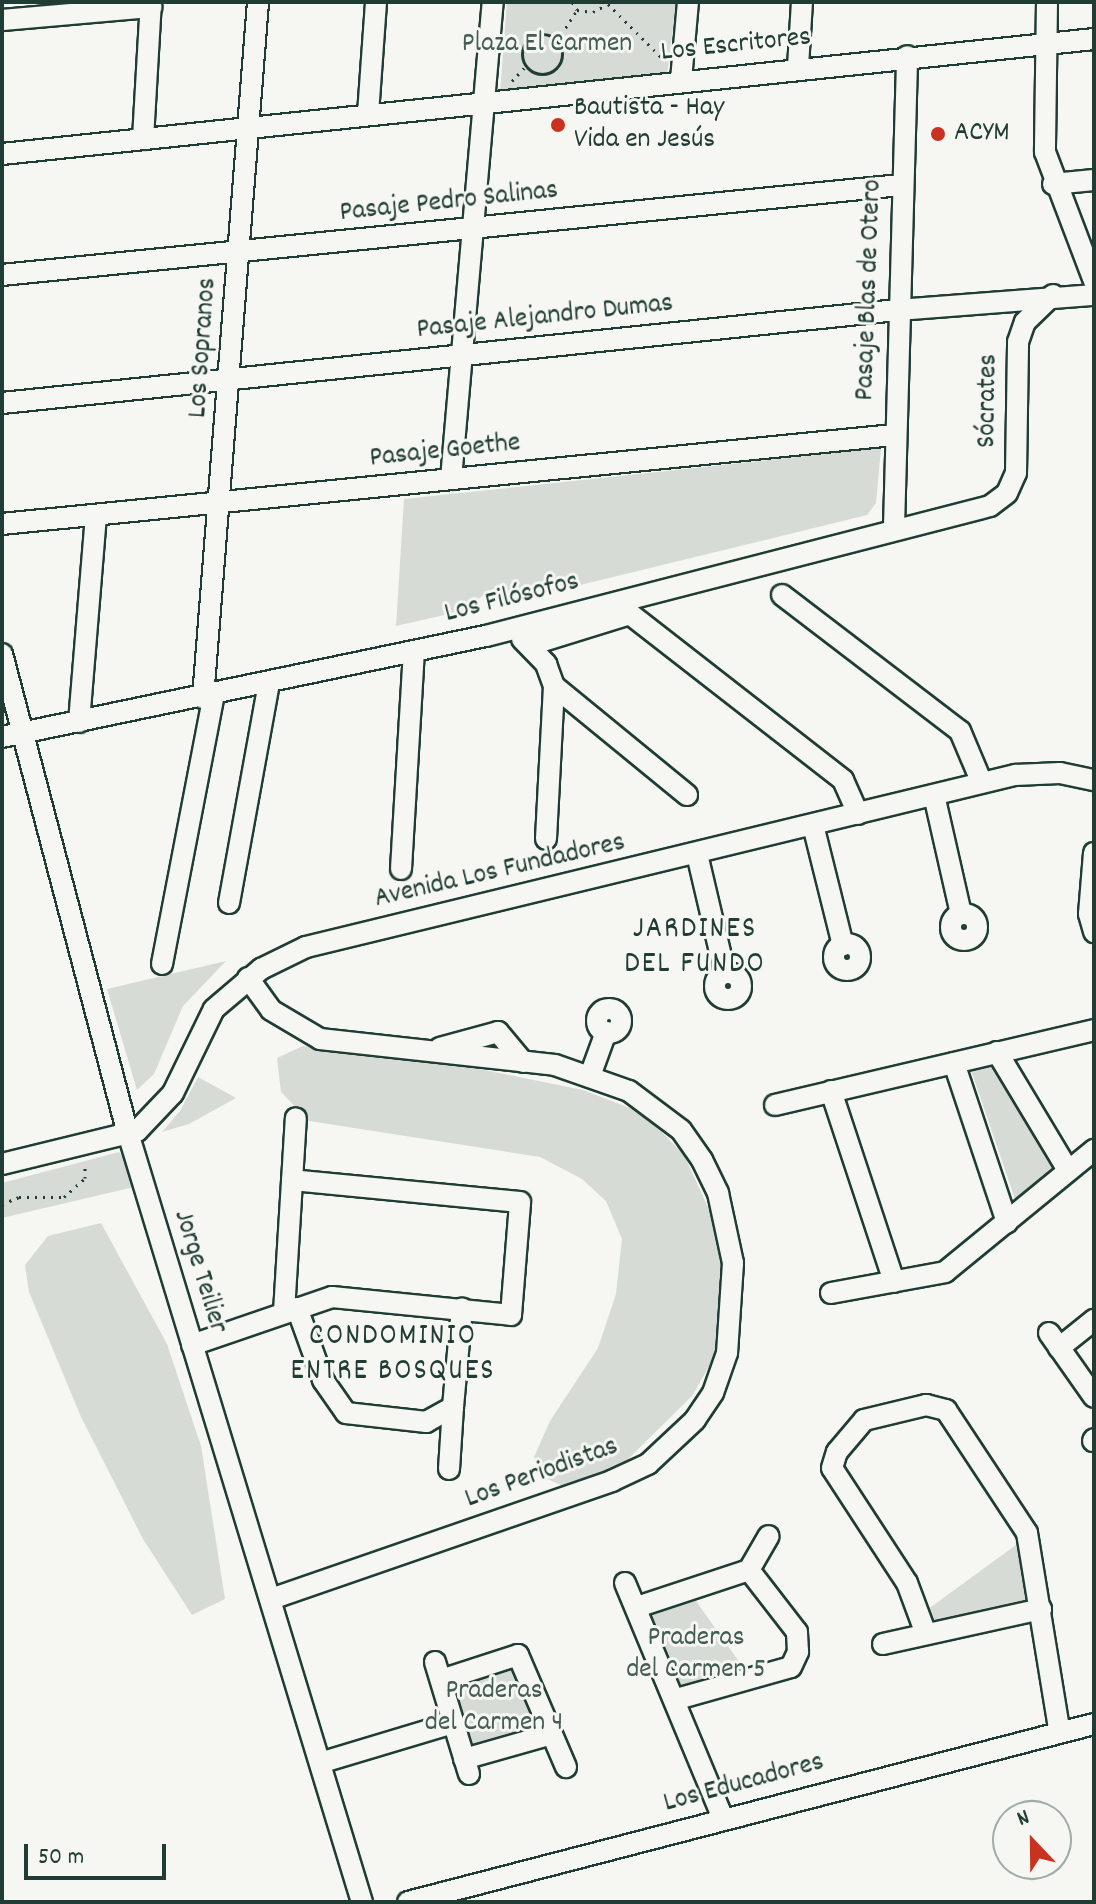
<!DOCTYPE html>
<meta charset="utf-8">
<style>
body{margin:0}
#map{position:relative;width:1096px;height:1904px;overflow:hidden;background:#f6f6f2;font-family:Dekko,sans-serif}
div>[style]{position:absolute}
.green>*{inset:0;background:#d6dbd6}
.path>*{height:3px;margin-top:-1.5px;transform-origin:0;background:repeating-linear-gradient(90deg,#1f3d34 0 2px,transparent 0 8px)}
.path>.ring{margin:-1.5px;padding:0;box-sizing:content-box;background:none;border:3px solid #1f3d34;border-radius:50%}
.roads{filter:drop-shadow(2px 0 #1f3d34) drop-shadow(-2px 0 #1f3d34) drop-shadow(0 2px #1f3d34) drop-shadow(0 -2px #1f3d34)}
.minor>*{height:20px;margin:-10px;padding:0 10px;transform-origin:10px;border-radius:10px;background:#f6f6f2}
.minor>.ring{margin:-10px;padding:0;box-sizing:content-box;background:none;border:20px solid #f6f6f2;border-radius:50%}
.dots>*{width:22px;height:22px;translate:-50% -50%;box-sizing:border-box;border:4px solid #f6f6f2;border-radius:50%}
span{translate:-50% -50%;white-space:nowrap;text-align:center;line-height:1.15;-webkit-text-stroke:6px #f6f6f2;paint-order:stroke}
.park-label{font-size:28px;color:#445d54}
.street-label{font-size:28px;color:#1f3d34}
.poi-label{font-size:28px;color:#1f3d34}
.left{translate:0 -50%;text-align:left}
.neighbourhood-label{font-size:30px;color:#1f3d34;letter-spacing:2px}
.frame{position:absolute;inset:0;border:4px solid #1f3d34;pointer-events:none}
.north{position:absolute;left:992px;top:1800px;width:80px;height:80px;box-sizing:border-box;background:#f6f6f2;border:2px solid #a0aca6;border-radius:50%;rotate:338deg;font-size:22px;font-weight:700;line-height:32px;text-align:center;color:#1f3d34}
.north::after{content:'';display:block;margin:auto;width:28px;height:36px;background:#c8321e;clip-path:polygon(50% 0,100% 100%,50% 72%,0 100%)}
.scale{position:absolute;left:24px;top:1844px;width:142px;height:36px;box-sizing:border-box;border:4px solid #1f3d34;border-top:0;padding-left:10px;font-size:24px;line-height:28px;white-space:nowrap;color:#1f3d34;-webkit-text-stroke:6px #f6f6f2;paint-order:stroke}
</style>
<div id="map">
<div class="green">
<i style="clip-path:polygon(507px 2px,676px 2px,667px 75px,500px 93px)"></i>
<i style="clip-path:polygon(881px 448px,876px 503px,867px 515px,531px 597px,503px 591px,482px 596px,466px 610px,396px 626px,404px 499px)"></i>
<i style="clip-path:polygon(226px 961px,183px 1006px,154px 1074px,137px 1090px,107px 989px)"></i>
<i style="clip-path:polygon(303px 1046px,450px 1063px,583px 1090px,643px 1113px,684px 1155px,713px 1218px,724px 1267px,716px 1354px,692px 1396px,617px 1470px,575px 1487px,563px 1486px,545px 1478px,534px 1457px,550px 1421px,598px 1348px,616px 1294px,622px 1239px,606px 1201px,582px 1179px,540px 1157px,309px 1121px,281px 1092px,277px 1058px)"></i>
<i style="clip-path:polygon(992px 1062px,1058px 1172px,1017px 1205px,970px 1067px)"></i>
<i style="clip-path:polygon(198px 1077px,236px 1098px,189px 1124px,162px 1132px,180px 1111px)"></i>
<i style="clip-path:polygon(119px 1152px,130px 1165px,134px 1187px,2px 1218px,2px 1183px)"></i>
<i style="clip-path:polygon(101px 1223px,167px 1344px,201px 1446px,225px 1599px,192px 1615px,143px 1539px,81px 1417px,29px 1292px,25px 1265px,48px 1236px)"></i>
<i style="clip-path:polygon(1024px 1539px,1037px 1605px,929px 1629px,924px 1612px)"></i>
<i style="clip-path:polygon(696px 1601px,747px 1673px,679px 1693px,648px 1614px)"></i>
<i style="clip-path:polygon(511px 1665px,540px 1730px,472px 1749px,451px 1686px)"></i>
</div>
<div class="path">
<i style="left:572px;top:2px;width:9px;rotate:58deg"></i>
<i style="left:577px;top:10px;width:16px;rotate:7deg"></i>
<i style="left:593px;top:12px;width:15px;rotate:-28deg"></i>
<i style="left:608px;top:4px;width:76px;rotate:45deg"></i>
<i class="ring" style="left:522px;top:34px;width:37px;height:37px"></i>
<i style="left:557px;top:41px;width:37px;rotate:-57deg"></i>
<i style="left:512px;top:81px;width:21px;rotate:-47deg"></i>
<i style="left:2px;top:1204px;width:18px;rotate:-22deg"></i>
<i style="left:19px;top:1197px;width:45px"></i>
<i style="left:64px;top:1197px;width:28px;rotate:-42deg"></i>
<i style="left:85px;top:1178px;width:15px;rotate:-90deg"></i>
</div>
<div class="roads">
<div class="minor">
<i style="left:1047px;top:2px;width:150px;rotate:90.8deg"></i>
<i style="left:1045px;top:152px;width:138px;rotate:69.2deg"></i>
<i style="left:2px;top:20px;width:150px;rotate:-5deg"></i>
<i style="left:798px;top:67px;width:65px;rotate:-86.5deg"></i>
<i style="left:681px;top:80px;width:78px;rotate:-84.9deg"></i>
<i style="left:368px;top:114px;width:112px;rotate:-85.9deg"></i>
<i style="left:143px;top:139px;width:137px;rotate:-86.7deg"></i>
<i style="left:2px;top:154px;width:1098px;rotate:-6.01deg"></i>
<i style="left:1053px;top:184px;width:41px;rotate:-5.6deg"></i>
<i style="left:2px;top:275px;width:903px;rotate:-5.72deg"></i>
<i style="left:2px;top:403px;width:901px;rotate:-5.93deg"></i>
<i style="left:898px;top:310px;width:197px;rotate:-4.4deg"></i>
<i style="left:451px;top:479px;width:479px;rotate:-85deg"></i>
<i style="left:2px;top:524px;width:895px;rotate:-5.7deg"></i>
<i style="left:894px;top:527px;width:471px;rotate:-88.4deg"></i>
<i style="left:782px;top:595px;width:224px;rotate:37.4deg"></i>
<i style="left:960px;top:731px;width:56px;rotate:67.1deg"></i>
<i style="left:522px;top:639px;width:35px;rotate:46deg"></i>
<i style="left:546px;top:664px;width:23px;rotate:70deg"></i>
<i style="left:554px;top:686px;width:153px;rotate:93deg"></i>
<i style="left:530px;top:645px;width:105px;rotate:-17.2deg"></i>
<i style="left:630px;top:614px;width:270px;rotate:37.9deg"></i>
<i style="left:843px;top:780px;width:37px;rotate:66deg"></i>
<i style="left:2px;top:654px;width:495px;rotate:75.3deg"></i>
<i style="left:128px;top:1133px;width:804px;rotate:73.08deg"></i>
<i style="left:554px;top:686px;width:172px;rotate:39.3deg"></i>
<i style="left:203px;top:698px;width:698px;rotate:-85.48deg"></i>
<i style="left:79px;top:722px;width:207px;rotate:-85.3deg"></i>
<i style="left:2px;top:737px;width:494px;rotate:-11.8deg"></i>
<i style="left:486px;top:636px;width:520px;rotate:-14.46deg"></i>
<i style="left:990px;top:506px;width:21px;rotate:-37deg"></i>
<i style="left:1007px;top:493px;width:22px;rotate:-66deg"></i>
<i style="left:1016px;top:473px;width:131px;rotate:-89.1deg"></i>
<i style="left:1018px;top:342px;width:21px;rotate:-71deg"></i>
<i style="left:1025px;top:322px;width:39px;rotate:-44deg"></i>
<i style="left:934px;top:795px;width:122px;rotate:77.2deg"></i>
<i style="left:813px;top:825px;width:124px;rotate:76deg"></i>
<i style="left:1094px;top:853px;width:61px;rotate:94.7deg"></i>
<i style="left:1089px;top:914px;width:19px;rotate:74deg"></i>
<i style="left:697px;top:854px;width:122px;rotate:76.8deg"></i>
<i style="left:401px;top:869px;width:217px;rotate:-86.6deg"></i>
<i style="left:229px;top:903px;width:224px;rotate:-79.7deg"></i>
<i class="ring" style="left:951px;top:914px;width:6px;height:6px"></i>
<i class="ring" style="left:834px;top:944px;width:6px;height:6px"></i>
<i style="left:162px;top:964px;width:274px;rotate:-79.1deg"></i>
<i class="ring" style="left:715px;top:973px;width:6px;height:6px"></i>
<i style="left:248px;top:978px;width:39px;rotate:54deg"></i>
<i style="left:271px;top:1010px;width:57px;rotate:30.6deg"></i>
<i style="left:320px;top:1039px;width:236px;rotate:6.3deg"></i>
<i style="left:555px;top:1065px;width:78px;rotate:19.4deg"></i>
<i style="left:629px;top:1091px;width:65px;rotate:36.9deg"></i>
<i style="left:681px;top:1130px;width:37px;rotate:55deg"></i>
<i style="left:702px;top:1160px;width:37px;rotate:64deg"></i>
<i style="left:718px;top:1193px;width:72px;rotate:77.9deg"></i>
<i style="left:733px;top:1263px;width:90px;rotate:93.8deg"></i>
<i style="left:727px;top:1353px;width:42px;rotate:109.3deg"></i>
<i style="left:713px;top:1393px;width:32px;rotate:124deg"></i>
<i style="left:695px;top:1420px;width:64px;rotate:136.9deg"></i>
<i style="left:648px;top:1464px;width:40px;rotate:155deg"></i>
<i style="left:612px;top:1481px;width:360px;rotate:160.9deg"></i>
<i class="ring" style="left:597px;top:1009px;width:4px;height:4px"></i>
<i style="left:440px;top:1048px;width:60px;rotate:-15.4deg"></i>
<i style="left:498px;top:1032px;width:39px;rotate:50deg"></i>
<i style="left:997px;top:1052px;width:138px;rotate:59deg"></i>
<i style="left:954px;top:1063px;width:168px;rotate:71.6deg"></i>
<i style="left:590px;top:1076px;width:47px;rotate:-70deg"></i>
<i style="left:831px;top:1091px;width:201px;rotate:71.7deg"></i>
<i style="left:775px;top:1105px;width:328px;rotate:-13.2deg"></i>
<i style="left:2px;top:1164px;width:139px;rotate:-13.7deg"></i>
<i style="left:137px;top:1131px;width:52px;rotate:-46.5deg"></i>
<i style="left:173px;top:1093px;width:93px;rotate:-64deg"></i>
<i style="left:214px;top:1009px;width:62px;rotate:-40.4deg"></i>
<i style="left:261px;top:969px;width:50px;rotate:-26.1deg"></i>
<i style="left:306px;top:947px;width:730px;rotate:-13.64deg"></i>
<i style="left:1015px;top:775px;width:45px;rotate:-2.5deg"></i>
<i style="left:1060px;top:773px;width:35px;rotate:12deg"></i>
<i style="left:831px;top:1293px;width:116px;rotate:-10.4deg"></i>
<i style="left:945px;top:1272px;width:193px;rotate:-39.3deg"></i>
<i style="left:297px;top:1308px;width:77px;rotate:70.1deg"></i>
<i style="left:323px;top:1380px;width:40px;rotate:55.1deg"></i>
<i style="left:346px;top:1413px;width:81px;rotate:6.4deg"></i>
<i style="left:426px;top:1422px;width:31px;rotate:-29deg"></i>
<i style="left:453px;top:1407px;width:99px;rotate:-84.8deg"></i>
<i style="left:284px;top:1312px;width:194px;rotate:-86.5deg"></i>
<i style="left:1049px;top:1333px;width:78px;rotate:54.9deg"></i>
<i style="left:192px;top:1345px;width:148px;rotate:-18.9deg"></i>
<i style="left:332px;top:1297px;width:180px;rotate:5.7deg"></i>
<i style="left:511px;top:1315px;width:113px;rotate:-85.4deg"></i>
<i style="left:520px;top:1202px;width:229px;rotate:-174.5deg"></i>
<i style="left:1059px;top:1348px;width:45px;rotate:-38.7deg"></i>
<i style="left:1093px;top:1441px;width:2px;rotate:-63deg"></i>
<i style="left:449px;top:1469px;width:62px;rotate:-86.3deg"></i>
<i style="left:625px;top:1583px;width:256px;rotate:67.4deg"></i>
<i style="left:637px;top:1607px;width:118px;rotate:-18.3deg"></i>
<i style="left:749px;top:1570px;width:39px;rotate:-60deg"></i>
<i style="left:926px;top:1634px;width:54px;rotate:-110.4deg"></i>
<i style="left:907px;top:1583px;width:137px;rotate:-123.1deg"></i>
<i style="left:832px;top:1468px;width:17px;rotate:-73deg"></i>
<i style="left:837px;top:1452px;width:42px;rotate:-49.8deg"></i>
<i style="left:864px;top:1420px;width:64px;rotate:-13.6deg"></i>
<i style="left:926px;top:1405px;width:21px;rotate:14deg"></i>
<i style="left:946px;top:1410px;width:147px;rotate:56.6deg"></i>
<i style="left:1027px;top:1533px;width:199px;rotate:80.7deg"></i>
<i style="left:883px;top:1644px;width:162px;rotate:-12.5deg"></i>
<i style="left:435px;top:1662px;width:117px;rotate:73.1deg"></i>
<i style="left:441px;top:1680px;width:81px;rotate:-18deg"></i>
<i style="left:518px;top:1655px;width:122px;rotate:66.8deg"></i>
<i style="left:677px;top:1699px;width:118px;rotate:-15.7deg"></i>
<i style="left:791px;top:1667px;width:17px;rotate:-65deg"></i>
<i style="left:798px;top:1652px;width:20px;rotate:-93deg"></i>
<i style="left:797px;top:1632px;width:78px;rotate:-127.7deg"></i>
<i style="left:464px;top:1759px;width:91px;rotate:-15.9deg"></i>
<i style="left:323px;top:1762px;width:136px;rotate:-16.7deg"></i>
<i style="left:408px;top:1902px;width:709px;rotate:-14.55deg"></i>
</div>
</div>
<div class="dots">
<i style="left:558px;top:125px;background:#c8321e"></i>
<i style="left:938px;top:134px;background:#c8321e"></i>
</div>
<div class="park-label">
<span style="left:547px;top:45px">Plaza El Carmen</span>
<span style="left:696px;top:1655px">Praderas<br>del Carmen 5</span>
<span style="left:494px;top:1708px">Praderas<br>del Carmen 4</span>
</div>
<div class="street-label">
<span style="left:736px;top:46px;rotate:-6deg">Los Escritores</span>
<span style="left:449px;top:203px;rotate:-6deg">Pasaje Pedro Salinas</span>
<span style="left:870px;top:290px;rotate:-88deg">Pasaje Blas de Otero</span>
<span style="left:545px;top:318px;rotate:-6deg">Pasaje Alejandro Dumas</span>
<span style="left:204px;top:348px;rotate:-86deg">Los Sopranos</span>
<span style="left:989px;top:401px;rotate:-89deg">Sócrates</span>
<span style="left:445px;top:452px;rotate:-6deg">Pasaje Goethe</span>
<span style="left:512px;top:599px;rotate:-14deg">Los Filósofos</span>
<span style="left:500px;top:872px;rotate:-13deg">Avenida Los Fundadores</span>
<span style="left:199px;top:1272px;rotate:73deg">Jorge Teilier</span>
<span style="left:542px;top:1474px;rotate:-20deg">Los Periodistas</span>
<span style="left:744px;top:1784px;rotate:-15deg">Los Educadores</span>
</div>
<div class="poi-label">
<span class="left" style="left:574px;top:125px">Bautista - Hay<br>Vida en Jesús</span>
<span class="left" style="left:954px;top:134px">ACYM</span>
</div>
<div class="neighbourhood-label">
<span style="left:695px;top:948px">JARDINES<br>DEL FUNDO</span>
<span style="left:393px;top:1355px">CONDOMINIO<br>ENTRE BOSQUES</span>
</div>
<div class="frame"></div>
<div class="north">N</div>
<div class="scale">50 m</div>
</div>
